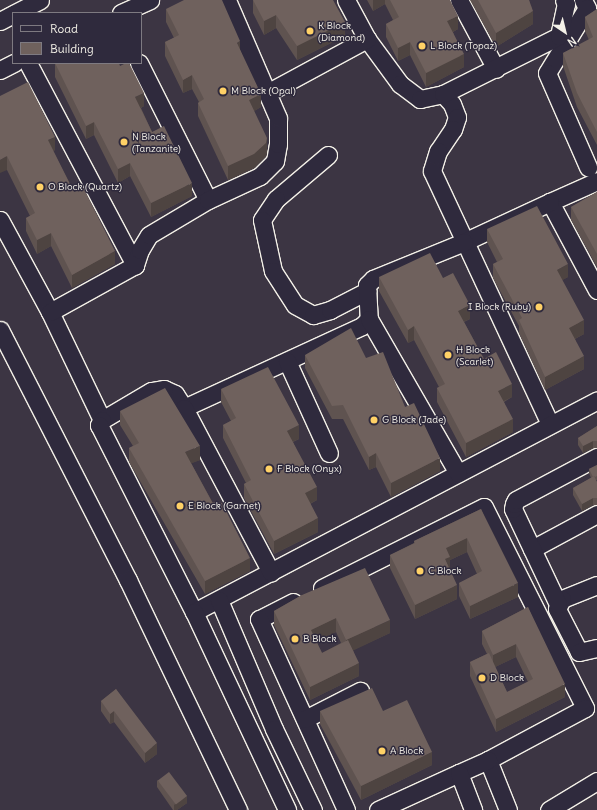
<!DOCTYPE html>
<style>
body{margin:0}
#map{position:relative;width:597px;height:810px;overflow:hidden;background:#3c3543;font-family:Delius,sans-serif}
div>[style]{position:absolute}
.roads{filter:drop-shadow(1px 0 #f4f1e8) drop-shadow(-1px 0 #f4f1e8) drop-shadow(0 1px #f4f1e8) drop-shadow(0 -1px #f4f1e8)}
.minor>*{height:17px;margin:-8.5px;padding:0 8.5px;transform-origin:8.5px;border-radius:8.5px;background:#2f2a3d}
.wall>*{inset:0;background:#5f5350}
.shaded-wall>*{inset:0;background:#4e4441}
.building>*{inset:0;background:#6f615d;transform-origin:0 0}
.dots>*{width:11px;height:11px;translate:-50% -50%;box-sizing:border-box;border:2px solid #2f2a3d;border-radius:50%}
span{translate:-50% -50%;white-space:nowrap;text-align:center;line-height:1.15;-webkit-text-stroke:3px #2f2a3d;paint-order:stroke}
.poi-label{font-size:10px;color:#f4f1e8}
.left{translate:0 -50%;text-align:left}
.right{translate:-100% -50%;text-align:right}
.legend{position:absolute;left:12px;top:12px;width:130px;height:52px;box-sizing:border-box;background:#2f2a3d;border:1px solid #7e7a81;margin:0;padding:5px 7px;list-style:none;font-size:12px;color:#f4f1e8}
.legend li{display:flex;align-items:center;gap:8px;height:20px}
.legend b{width:20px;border:1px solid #7e7a81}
.north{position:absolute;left:545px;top:12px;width:40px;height:40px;-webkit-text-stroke:3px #2f2a3d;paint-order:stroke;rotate:145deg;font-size:11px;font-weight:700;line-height:16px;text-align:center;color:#f4f1e8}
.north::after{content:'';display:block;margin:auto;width:14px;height:18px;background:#f4f1e8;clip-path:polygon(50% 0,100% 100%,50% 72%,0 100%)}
</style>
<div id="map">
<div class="roads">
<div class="minor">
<i style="left:346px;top:0;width:44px;rotate:61.7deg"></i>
<i style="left:367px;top:39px;width:56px;rotate:53.7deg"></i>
<i style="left:400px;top:84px;width:25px;rotate:37deg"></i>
<i style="left:420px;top:99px;width:24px;rotate:-12deg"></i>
<i style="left:443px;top:94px;width:13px;rotate:48deg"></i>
<i style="left:452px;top:104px;width:14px;rotate:69deg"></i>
<i style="left:457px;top:117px;width:13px;rotate:108deg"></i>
<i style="left:453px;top:129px;width:27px;rotate:124deg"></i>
<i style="left:438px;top:151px;width:21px;rotate:107deg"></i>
<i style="left:432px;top:171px;width:279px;rotate:65deg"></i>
<i style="left:459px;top:0;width:78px;rotate:61.8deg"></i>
<i style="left:583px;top:0;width:9px;rotate:63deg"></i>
<i style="left:587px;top:8px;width:76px;rotate:121.6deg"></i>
<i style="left:547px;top:73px;width:103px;rotate:66.4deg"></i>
<i style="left:15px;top:13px;width:28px;rotate:-27deg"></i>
<i style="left:121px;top:13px;width:32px;rotate:-24deg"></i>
<i style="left:0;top:21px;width:15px;rotate:-28deg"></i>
<i style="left:28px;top:63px;width:229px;rotate:62.1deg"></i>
<i style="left:139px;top:63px;width:153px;rotate:63.3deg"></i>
<i style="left:0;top:70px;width:16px;rotate:-27deg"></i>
<i style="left:267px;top:93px;width:114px;rotate:-28.4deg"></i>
<i style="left:443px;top:94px;width:130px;rotate:-26.6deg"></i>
<i style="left:559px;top:36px;width:33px;rotate:-78deg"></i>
<i style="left:566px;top:4px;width:4px;rotate:-117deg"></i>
<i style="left:328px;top:155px;width:68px;rotate:139.8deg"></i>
<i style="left:276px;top:199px;width:25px;rotate:124deg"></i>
<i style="left:262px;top:220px;width:52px;rotate:77.8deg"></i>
<i style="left:273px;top:271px;width:40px;rotate:57.1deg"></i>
<i style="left:295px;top:305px;width:21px;rotate:29deg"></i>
<i style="left:313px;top:315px;width:18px;rotate:-16deg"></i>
<i style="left:330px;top:310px;width:42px;rotate:-27.2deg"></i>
<i style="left:550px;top:202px;width:51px;rotate:-24.1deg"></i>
<i style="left:0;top:220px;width:105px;rotate:61.5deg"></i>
<i style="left:50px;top:312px;width:120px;rotate:64.3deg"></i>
<i style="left:597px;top:290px;width:100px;rotate:-118.1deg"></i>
<i style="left:550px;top:202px;width:95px;rotate:155.1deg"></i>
<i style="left:464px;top:242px;width:98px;rotate:157.9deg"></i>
<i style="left:373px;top:279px;width:8px;rotate:135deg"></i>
<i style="left:367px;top:285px;width:34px;rotate:87deg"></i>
<i style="left:369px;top:319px;width:10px;rotate:135deg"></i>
<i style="left:362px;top:326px;width:196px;rotate:155.3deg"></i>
<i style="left:184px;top:408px;width:17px;rotate:-123deg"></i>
<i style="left:175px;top:394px;width:12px;rotate:-156deg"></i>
<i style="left:164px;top:389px;width:13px;rotate:171deg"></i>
<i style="left:151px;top:391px;width:57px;rotate:149.4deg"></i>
<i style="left:102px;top:420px;width:6px;rotate:121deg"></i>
<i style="left:99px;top:425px;width:210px;rotate:63.1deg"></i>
<i style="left:194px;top:612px;width:455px;rotate:-27.7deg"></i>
<i style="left:50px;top:312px;width:97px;rotate:-28.9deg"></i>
<i style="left:135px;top:265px;width:16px;rotate:-72deg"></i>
<i style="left:140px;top:250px;width:17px;rotate:-59deg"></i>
<i style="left:149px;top:235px;width:69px;rotate:-30.7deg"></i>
<i style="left:208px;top:200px;width:57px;rotate:-24.8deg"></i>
<i style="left:260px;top:176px;width:21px;rotate:-45deg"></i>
<i style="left:275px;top:161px;width:17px;rotate:-80deg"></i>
<i style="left:278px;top:144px;width:26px;rotate:-90deg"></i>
<i style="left:278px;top:118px;width:129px;rotate:-113.4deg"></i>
<i style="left:369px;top:319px;width:178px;rotate:60deg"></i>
<i style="left:0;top:330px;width:281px;rotate:62.9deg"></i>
<i style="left:128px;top:580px;width:255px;rotate:64.4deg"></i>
<i style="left:287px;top:361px;width:101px;rotate:65.5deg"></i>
<i style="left:184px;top:408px;width:186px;rotate:62.1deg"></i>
<i style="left:532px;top:549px;width:74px;rotate:-28.3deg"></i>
<i style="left:597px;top:585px;width:38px;rotate:158deg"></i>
<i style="left:562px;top:599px;width:11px;rotate:117deg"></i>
<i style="left:557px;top:609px;width:48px;rotate:62.9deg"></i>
<i style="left:579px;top:652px;width:18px;rotate:-13deg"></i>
<i style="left:322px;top:588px;width:181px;rotate:-26.6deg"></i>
<i style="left:484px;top:507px;width:225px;rotate:63.3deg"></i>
<i style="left:585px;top:708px;width:110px;rotate:151.8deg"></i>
<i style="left:488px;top:760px;width:54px;rotate:68.2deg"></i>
<i style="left:219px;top:600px;width:140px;rotate:66.9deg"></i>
<i style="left:274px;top:729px;width:90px;rotate:64.3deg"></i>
<i style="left:293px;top:602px;width:38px;rotate:153deg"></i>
<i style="left:259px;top:619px;width:210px;rotate:65.5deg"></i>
<i style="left:558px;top:604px;width:105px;rotate:-115.3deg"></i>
<i style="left:513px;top:509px;width:5px;rotate:-79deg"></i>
<i style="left:514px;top:504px;width:4px;rotate:-63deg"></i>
<i style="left:516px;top:500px;width:92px;rotate:-28deg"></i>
<i style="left:194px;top:612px;width:219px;rotate:64.8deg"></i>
<i style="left:305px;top:719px;width:62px;rotate:-27deg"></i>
<i style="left:459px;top:773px;width:32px;rotate:-24deg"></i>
<i style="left:378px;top:810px;width:89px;rotate:-24.6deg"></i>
<i style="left:459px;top:773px;width:40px;rotate:69deg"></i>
<i style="left:549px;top:810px;width:56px;rotate:-31.1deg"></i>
</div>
</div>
<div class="wall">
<i style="clip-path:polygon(253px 0,345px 36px,297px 60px,276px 28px,264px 35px,253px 13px)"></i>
<i style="clip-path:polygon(367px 0,450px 0,458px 29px,453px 32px,464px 67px,426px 87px,410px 55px,398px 61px,386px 37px,386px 24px,393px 20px,385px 4px,373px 11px)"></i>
<i style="clip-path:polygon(470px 0,529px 0,533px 24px,496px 47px)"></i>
<i style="clip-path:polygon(166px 9px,240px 50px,261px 107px,254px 111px,267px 151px,266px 156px,254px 168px,228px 180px,198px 116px,198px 103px,199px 102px,192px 89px,183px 93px,165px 56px,165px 42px,174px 38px,166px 22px)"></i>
<i style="clip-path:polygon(597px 9px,597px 145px,577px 107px,563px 66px,563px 53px,589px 40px,585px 31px,585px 17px)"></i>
<i style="clip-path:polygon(55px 63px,144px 106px,141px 108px,152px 132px,192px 196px,151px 217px,130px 176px,118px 183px,94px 135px,86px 139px,55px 77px)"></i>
<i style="clip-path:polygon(0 96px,55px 150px,53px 151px,74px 192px,115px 264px,72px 288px,51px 246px,37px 254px,26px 231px,26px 218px,30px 216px,7px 170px)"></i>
<i style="clip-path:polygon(597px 192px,597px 267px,571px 220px,571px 207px)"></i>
<i style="clip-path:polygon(487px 229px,568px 277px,562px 280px,584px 334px,575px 339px,584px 369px,545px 390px,519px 333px,519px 326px,493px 278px,493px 264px,497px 262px,487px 242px)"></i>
<i style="clip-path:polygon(379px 277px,443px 278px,470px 319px,464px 322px,484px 359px,512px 397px,504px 402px,513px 432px,466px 457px,437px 402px,437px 388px,439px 387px,414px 340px,408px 343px,379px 291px)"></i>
<i style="clip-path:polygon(305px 355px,366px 358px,405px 407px,440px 471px,391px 497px,376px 467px,369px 470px,343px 419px,332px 419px,305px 368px)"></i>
<i style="clip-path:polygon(221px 389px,299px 439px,293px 442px,317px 500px,310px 504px,318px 532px,274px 554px,244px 498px,244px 484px,246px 483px,223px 438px,223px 425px,231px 421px,221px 402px)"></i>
<i style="clip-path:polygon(120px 411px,200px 460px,191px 463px,250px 571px,205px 594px,129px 462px,129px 448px,133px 446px,120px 425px)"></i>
<i style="clip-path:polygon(597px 426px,597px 448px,593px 448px,583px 453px,578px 445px,578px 438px)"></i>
<i style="clip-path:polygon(597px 465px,597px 480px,596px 480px,597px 482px,597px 505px,593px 505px,582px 511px,573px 495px,573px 488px,591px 478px,589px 473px,589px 469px)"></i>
<i style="clip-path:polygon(481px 509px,518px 597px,470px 619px,459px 596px,459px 583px,477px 574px,467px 552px,450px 560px,450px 570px,457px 599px,415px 619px,390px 568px,390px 555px,414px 543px,414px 541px)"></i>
<i style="clip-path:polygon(evenodd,302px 595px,390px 633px,353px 650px,359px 676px,310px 700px,274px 625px,274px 611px,302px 595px,336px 632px,341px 643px,322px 653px,316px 641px,336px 632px)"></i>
<i style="clip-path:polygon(evenodd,528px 607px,565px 697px,496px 732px,470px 676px,470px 662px,487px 654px,482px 644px,482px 631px,528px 607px,516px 657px,528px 682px,507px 692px,495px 667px,516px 657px)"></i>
<i style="clip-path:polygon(116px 689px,157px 754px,145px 763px,114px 722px,110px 724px,101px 711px,101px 701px)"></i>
<i style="clip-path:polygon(320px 711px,383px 711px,432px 765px,361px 800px,320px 724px)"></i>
<i style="clip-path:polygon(157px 780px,187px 803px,177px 810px,173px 810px,157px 787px)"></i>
</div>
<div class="shaded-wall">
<i style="clip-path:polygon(373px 0,385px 0,385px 4px,373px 11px)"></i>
<i style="clip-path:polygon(533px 11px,533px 24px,496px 47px,496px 33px)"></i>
<i style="clip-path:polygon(276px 15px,276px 28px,264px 35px,264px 21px)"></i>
<i style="clip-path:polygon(458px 16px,458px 29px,447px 35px,447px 21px)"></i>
<i style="clip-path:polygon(345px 22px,345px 36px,297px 60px,297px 46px)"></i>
<i style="clip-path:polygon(240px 41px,240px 55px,237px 43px)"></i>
<i style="clip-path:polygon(410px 42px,410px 55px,398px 61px,398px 48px)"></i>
<i style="clip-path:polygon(464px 54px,464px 67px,426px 87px,426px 73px)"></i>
<i style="clip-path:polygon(192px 75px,192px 89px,183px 93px,183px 80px)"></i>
<i style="clip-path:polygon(144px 93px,144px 106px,135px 111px,135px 97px)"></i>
<i style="clip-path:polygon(261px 94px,261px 107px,249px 114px,249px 100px)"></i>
<i style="clip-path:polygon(94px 122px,94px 135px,86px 139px,86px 126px)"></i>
<i style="clip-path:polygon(55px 137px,55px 150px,48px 154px,48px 140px)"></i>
<i style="clip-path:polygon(267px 138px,267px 151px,266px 156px,254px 168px,228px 180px,228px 166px)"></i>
<i style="clip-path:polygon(7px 156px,7px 170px,0 173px,0 160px)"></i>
<i style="clip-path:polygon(130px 163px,130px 176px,118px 183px,118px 169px)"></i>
<i style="clip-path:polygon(192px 183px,192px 196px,151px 217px,151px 203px)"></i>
<i style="clip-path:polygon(51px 233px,51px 246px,37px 254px,37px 240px)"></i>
<i style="clip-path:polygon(115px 251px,115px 264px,72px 288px,72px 275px)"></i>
<i style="clip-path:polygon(568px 264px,568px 277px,557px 283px,557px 270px)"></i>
<i style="clip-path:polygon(470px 305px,470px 319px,458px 324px,458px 311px)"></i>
<i style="clip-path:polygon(584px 320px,584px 334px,569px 342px,569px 328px)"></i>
<i style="clip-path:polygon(414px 326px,414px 340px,408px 343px,408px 330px)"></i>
<i style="clip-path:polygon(584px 356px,584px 369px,545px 390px,545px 377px)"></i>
<i style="clip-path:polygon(512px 384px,512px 397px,498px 404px,498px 391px)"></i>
<i style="clip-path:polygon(513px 419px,513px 432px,466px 457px,466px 443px)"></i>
<i style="clip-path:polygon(299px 425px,299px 439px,287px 444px,287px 431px)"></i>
<i style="clip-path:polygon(593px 441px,593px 448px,583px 453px,583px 446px)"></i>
<i style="clip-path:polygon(200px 446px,200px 460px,185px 466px,185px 452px)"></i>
<i style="clip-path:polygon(376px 453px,376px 467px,369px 470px,369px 457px)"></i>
<i style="clip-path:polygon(440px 458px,440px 471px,391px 497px,391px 483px)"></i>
<i style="clip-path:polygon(317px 487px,317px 500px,305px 506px,305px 493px)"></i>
<i style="clip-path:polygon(593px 498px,593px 505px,582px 511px,582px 504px)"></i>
<i style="clip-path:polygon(318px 518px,318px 532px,274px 554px,274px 541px)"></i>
<i style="clip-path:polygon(467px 538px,467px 552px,450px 560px,450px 571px,445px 559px,446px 548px)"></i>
<i style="clip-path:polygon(250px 558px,250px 571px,205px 594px,205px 581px)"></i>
<i style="clip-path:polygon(518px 583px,518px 597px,470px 619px,470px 606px)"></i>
<i style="clip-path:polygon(457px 585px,457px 599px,415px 619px,415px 605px)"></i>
<i style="clip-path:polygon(336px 618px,336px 632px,311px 644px,311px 630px)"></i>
<i style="clip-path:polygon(390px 620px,390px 633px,346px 654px,346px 640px)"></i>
<i style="clip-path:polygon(516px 644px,516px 657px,493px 668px,493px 655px)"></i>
<i style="clip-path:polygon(359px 663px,359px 676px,310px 700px,310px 687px)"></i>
<i style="clip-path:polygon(565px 684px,565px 697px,496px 732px,496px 719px)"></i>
<i style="clip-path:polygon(114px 711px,114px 722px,110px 724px,110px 714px)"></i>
<i style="clip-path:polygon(157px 743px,157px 754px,145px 763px,145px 753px)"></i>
<i style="clip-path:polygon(432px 752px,432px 765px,361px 800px,361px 786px)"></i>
<i style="clip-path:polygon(187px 796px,187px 803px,177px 810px,174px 810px,174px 805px)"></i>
</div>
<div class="building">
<i style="clip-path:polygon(184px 0,222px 0,240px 41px,237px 43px,261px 94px,249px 100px,267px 138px,266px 143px,254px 154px,228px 166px,198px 103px,204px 99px,192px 75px,183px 80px,165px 42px,179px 35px,166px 9px)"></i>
<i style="clip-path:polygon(253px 0,333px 0,345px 22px,297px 46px,276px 15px,264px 21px)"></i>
<i style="clip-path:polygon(390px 0,450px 0,458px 16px,447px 21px,464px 54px,426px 73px,410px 42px,398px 48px,386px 24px,399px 17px)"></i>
<i style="clip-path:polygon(478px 0,529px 0,533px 11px,496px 33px)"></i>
<i style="clip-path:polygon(597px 9px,597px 132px,577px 93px,563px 53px,593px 37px,585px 17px)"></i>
<i style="clip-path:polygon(55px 63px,119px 63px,120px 66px,126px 63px,129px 63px,144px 93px,135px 97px,152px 132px,164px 126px,192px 183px,151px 203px,130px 163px,118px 169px,94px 122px,86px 126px)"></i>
<i style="clip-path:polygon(28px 82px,55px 137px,48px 140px,74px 192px,83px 187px,115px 251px,72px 275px,51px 233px,37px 240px,26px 218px,35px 213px,7px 156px,0 160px,0 96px)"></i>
<i style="clip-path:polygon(597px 192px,597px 254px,571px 207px)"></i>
<i style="clip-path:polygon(537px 206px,568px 264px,557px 270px,584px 320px,569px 328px,584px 356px,545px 377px,519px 320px,522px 318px,493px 264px,503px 259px,487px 229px)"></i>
<i style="clip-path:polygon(430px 253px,443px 278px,453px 273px,470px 305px,458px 311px,484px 359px,496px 352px,512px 384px,498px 391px,513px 419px,466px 443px,437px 388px,445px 384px,414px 326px,408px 330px,379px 277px)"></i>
<i style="clip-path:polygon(351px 328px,366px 358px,383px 352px,405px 407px,414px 403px,440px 458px,391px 483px,376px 453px,369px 457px,343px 405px,332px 406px,305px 355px)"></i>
<i style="clip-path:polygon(268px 367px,299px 425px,287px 431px,317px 487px,305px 493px,318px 518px,274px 541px,244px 484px,251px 480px,223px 425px,236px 418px,221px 389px)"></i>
<i style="clip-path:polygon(165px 388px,200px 446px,185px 452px,212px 502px,222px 503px,250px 558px,205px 581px,129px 448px,139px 443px,120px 411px)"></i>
<i style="clip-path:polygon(597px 426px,597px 441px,593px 441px,583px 446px,578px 438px)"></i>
<i style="clip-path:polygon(597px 465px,597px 476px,595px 477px,594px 476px,593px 477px,589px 469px)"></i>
<i style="clip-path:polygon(594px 476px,597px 482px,597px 498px,593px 498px,582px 504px,573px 488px)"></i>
<i style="clip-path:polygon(481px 509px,518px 583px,470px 606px,459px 583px,482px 571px,467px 538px,446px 548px,450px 557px,445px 559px,457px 585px,415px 605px,390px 555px,415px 543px,414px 541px)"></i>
<i style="clip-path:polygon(365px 568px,390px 620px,346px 640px,336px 618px,311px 630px,322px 653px,348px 640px,359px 663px,310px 687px,274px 611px,302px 595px)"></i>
<i style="clip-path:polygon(528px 607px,565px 684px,496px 719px,470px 662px,489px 653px,507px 692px,533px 679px,516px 644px,493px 655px,482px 631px)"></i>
<i style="clip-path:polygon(372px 688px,383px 711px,407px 700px,432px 752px,361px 786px,320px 711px)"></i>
<i style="clip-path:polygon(116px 689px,157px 743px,145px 753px,114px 711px,110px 714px,101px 701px)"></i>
<i style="left:169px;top:772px;width:30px;height:14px;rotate:53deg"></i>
</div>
<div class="dots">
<i style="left:310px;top:31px;background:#ffd166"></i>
<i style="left:422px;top:46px;background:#ffd166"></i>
<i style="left:223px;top:91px;background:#ffd166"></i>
<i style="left:124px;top:142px;background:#ffd166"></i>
<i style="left:40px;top:187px;background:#ffd166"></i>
<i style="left:539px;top:307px;background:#ffd166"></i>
<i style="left:448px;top:355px;background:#ffd166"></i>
<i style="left:374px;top:420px;background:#ffd166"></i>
<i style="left:269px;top:469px;background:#ffd166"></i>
<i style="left:180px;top:506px;background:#ffd166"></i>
<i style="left:420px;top:571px;background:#ffd166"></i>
<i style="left:295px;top:639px;background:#ffd166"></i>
<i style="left:482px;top:678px;background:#ffd166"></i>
<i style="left:382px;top:751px;background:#ffd166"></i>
</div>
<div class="poi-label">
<span class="left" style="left:318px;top:31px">K Block<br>(Diamond)</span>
<span class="left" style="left:430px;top:46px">L Block (Topaz)</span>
<span class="left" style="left:231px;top:91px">M Block (Opal)</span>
<span class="left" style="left:132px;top:142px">N Block<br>(Tanzanite)</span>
<span class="left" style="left:48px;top:187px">O Block (Quartz)</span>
<span class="right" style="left:531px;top:307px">I Block (Ruby)</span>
<span class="left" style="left:456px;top:355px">H Block<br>(Scarlet)</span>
<span class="left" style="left:382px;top:420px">G Block (Jade)</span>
<span class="left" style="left:277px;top:469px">F Block (Onyx)</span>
<span class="left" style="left:188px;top:506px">E Block (Garnet)</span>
<span class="left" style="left:428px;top:571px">C Block</span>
<span class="left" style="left:303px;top:639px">B Block</span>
<span class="left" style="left:490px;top:678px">D Block</span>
<span class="left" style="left:390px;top:751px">A Block</span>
</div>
<ul class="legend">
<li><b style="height:5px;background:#2f2a3d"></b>Road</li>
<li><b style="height:11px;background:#6f615d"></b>Building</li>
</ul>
<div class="north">N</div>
</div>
